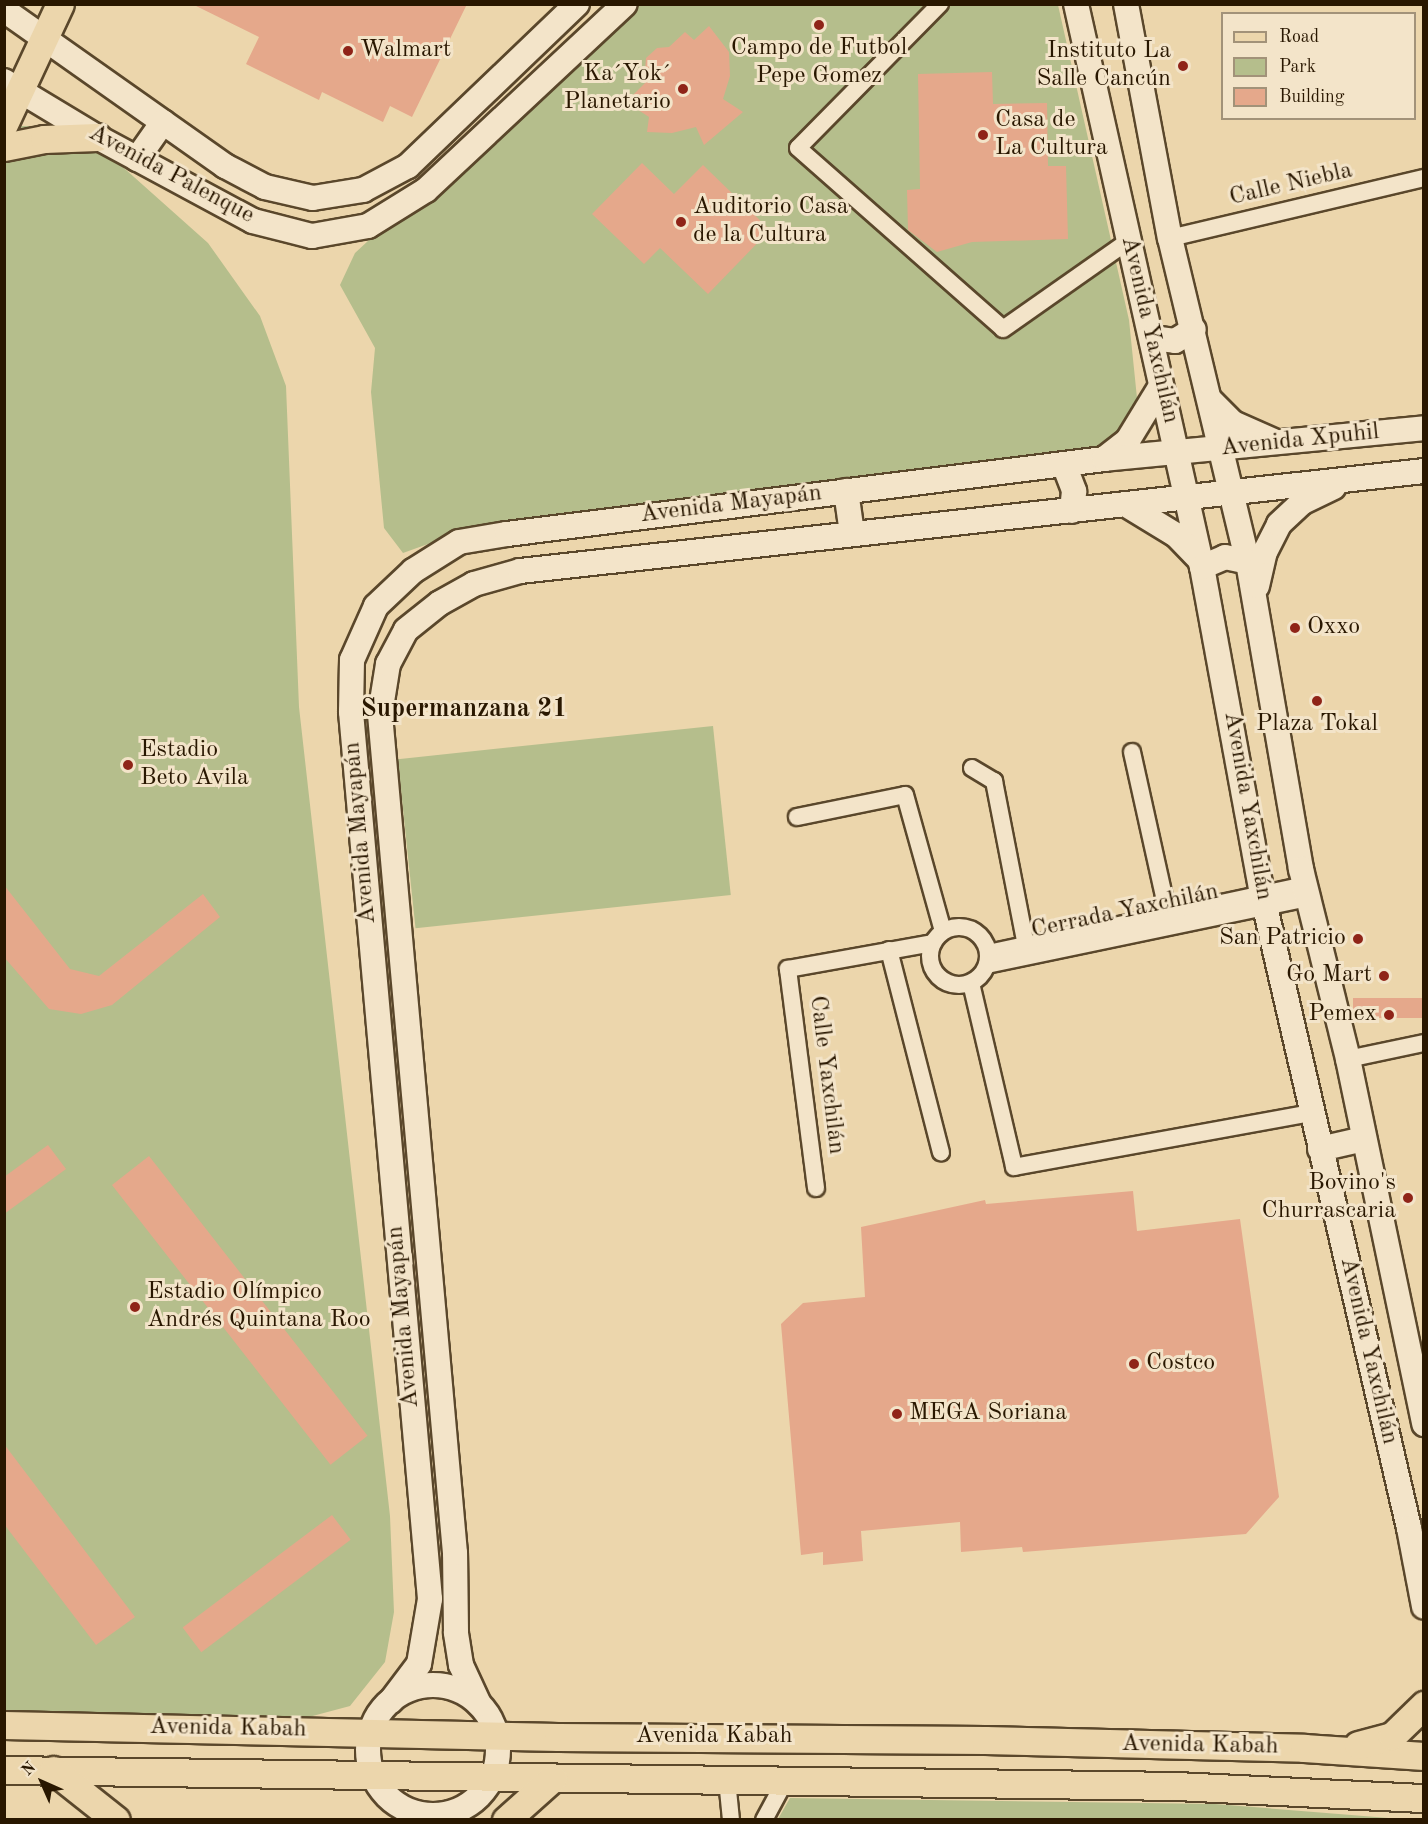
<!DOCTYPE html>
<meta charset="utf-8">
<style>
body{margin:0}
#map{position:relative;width:1428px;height:1824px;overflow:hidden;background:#ecd6ac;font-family:"Old Standard TT",serif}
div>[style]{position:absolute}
.green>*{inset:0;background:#b5be8c;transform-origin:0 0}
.building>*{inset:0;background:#e5a88b;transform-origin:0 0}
.roads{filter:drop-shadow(2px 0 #5a472b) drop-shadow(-2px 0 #5a472b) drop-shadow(0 2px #5a472b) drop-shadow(0 -2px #5a472b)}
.street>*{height:16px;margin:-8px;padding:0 8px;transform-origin:8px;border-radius:8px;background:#f3e4c9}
.street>.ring{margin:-8px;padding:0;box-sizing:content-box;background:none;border:16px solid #f3e4c9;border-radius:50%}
.secondary>*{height:24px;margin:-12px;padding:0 12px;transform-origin:12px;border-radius:12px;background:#f3e4c9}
.secondary>.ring{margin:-12px;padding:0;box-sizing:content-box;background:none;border:24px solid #f3e4c9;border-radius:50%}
.primary>*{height:27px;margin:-13.5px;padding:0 13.5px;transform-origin:13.5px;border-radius:13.5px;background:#ecd6ac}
.dots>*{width:16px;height:16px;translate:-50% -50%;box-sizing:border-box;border:3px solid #f3e4c9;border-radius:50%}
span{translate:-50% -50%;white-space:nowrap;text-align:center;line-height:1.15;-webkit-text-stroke:6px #f3e4c9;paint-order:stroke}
.poi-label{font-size:24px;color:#291700}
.left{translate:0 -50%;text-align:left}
.right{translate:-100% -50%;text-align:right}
.street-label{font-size:24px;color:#291700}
.neighbourhood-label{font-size:26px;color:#291700;font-weight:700}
.frame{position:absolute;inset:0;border:6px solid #291700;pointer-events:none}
.legend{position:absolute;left:1221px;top:12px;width:195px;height:108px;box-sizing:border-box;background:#f3e4c9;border:2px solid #a29279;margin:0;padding:8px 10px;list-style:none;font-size:18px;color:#291700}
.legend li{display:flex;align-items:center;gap:12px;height:30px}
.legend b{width:30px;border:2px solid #a29279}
.north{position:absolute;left:12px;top:1752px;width:60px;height:60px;-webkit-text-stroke:4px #f3e4c9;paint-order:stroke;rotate:315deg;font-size:16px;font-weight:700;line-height:24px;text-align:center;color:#291700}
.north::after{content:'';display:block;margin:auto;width:21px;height:27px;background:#291700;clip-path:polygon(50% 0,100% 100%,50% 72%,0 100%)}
</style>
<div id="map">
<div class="green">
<i style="clip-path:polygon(623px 5px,1058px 5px,1129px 320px,1137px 398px,1120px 433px,1079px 458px,516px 520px,478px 526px,403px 553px,384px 528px,371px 392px,375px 348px,340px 285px,355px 253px)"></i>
<i style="clip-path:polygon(13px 126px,45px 126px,88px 136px,208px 243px,260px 316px,286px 386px,299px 707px,390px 1516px,394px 1612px,385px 1662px,350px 1706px,305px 1718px,5px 1717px,4px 138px)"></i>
<i style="left:713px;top:726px;width:170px;height:317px;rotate:84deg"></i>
<i style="clip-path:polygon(790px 1798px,1215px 1804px,1401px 1819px,778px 1819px)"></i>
</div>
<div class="building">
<i style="clip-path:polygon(192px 4px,467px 4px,412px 117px,390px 106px,383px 122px,322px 92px,319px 100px,246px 64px,259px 37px)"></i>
<i style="clip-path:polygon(709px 26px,729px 52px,730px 76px,723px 99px,743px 112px,704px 145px,696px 127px,672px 133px,647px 132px,649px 117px,626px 102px,649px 79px,645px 70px,646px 58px,657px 48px,669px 47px,685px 32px,694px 40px)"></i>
<i style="clip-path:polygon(992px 72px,993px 104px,1047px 103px,1048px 166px,1066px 166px,1068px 239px,972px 242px,937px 252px,908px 230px,907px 190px,920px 189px,918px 74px)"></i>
<i style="clip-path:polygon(642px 163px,674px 194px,703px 165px,770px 230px,708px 294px,660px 248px,644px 264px,592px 214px)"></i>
<i style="clip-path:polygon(4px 885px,70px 969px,99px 976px,203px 894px,220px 917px,112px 1005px,81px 1014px,49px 1009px,4px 957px)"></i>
<i style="left:1424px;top:998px;width:20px;height:71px;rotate:90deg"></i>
<i style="clip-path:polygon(48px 1145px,66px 1169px,4px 1214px,4px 1177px)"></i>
<i style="left:149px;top:1156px;width:355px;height:47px;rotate:52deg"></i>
<i style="clip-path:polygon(1133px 1191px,1137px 1231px,1240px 1219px,1279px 1497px,1246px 1534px,1023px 1552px,1022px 1547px,961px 1552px,960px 1522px,861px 1531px,863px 1561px,823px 1565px,823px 1552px,801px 1555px,781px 1324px,803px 1303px,865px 1297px,861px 1227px,985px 1200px,986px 1204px)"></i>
<i style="clip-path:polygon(4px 1444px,135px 1617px,96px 1645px,4px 1524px)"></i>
<i style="left:332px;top:1515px;width:31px;height:187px;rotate:53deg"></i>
</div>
<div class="roads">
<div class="street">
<i style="left:940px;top:4px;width:202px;rotate:134.6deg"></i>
<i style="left:798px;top:148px;width:273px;rotate:41.4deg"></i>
<i style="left:1003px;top:329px;width:153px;rotate:-35.1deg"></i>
<i style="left:1170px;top:238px;width:261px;rotate:-13.3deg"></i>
<i style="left:1132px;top:752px;width:166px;rotate:77.5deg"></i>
<i style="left:972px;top:768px;width:26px;rotate:31deg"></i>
<i style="left:994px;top:781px;width:167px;rotate:79deg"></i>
<i style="left:797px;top:817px;width:110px;rotate:-11.5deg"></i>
<i style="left:905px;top:795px;width:141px;rotate:74.4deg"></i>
<i class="ring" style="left:930px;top:927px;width:42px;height:42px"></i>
<i style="left:889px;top:950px;width:209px;rotate:75.6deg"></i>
<i style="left:988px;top:953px;width:324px;rotate:-12.1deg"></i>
<i style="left:987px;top:965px;width:328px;rotate:-11.8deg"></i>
<i style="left:971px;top:983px;width:189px;rotate:76.8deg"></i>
<i style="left:1014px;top:1167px;width:303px;rotate:-10.3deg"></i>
<i style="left:1348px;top:1059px;width:78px;rotate:-11.9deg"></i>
<i style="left:816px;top:1188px;width:221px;rotate:-97.3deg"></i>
<i style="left:788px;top:969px;width:147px;rotate:-10.2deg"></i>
<i style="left:727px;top:1780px;width:40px;rotate:84.3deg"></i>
<i style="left:427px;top:1814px;width:8px;rotate:50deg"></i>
<i style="left:764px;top:1820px;width:44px;rotate:-61.7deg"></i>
</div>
<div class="secondary">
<i style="left:1076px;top:4px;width:577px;rotate:77.39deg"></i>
<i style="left:1202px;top:567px;width:332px;rotate:79.6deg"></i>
<i style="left:1262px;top:894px;width:651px;rotate:76.95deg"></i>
<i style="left:1409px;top:1528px;width:80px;rotate:79.2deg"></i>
<i style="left:1126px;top:4px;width:238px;rotate:79.4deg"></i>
<i style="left:1170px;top:238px;width:333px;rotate:76.5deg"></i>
<i style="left:1248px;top:562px;width:312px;rotate:80.2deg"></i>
<i style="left:1301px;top:869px;width:196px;rotate:76.1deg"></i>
<i style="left:1348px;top:1059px;width:373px;rotate:78.2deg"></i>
<i style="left:4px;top:10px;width:271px;rotate:35.2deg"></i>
<i style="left:225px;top:166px;width:45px;rotate:27.7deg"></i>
<i style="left:265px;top:187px;width:49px;rotate:12.9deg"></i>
<i style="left:313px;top:198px;width:51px;rotate:-9.1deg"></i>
<i style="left:363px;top:190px;width:51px;rotate:-28.1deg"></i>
<i style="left:408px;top:166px;width:234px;rotate:-43.8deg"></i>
<i style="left:4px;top:81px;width:109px;rotate:31.1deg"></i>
<i style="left:97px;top:137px;width:177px;rotate:28.3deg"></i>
<i style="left:253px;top:221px;width:61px;rotate:14.3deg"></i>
<i style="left:312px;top:236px;width:57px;rotate:-10.1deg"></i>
<i style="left:368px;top:226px;width:68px;rotate:-31.8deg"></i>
<i style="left:426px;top:190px;width:272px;rotate:-43.1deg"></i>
<i style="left:137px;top:159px;width:45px;rotate:-54.9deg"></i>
<i style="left:1152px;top:338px;width:23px;rotate:7deg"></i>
<i style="left:1175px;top:341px;width:22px;rotate:-32deg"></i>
<i style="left:1211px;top:401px;width:31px;rotate:45deg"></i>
<i style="left:1233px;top:423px;width:47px;rotate:23.8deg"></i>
<i style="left:1104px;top:459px;width:31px;rotate:-38deg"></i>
<i style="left:1128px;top:440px;width:63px;rotate:-58.6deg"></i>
<i style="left:1065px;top:467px;width:26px;rotate:69deg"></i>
<i style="left:1074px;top:491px;width:20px;rotate:96deg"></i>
<i style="left:846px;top:491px;width:42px;rotate:81.9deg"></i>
<i style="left:1125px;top:504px;width:60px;rotate:31.3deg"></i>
<i style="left:1176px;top:535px;width:33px;rotate:46deg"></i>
<i style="left:1202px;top:567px;width:25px;rotate:-23deg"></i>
<i style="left:1225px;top:557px;width:24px;rotate:12deg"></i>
<i style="left:1257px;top:586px;width:35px;rotate:-77deg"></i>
<i style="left:1265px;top:552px;width:31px;rotate:-63deg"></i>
<i style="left:1279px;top:524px;width:33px;rotate:-43deg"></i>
<i style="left:1303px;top:502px;width:34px;rotate:-26deg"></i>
<i style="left:1320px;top:1149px;width:45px;rotate:-12.8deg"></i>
<i class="ring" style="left:368px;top:1685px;width:106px;height:106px"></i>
<i style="left:391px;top:1701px;width:46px;rotate:-52.9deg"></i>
<i style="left:419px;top:1664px;width:66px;rotate:-80.4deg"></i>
<i style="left:430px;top:1599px;width:891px;rotate:-95.09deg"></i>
<i style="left:351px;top:712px;width:52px;rotate:-88.9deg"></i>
<i style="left:352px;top:660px;width:59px;rotate:-66deg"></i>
<i style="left:376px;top:606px;width:51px;rotate:-43.4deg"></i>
<i style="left:413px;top:571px;width:54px;rotate:-32.2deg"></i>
<i style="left:459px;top:542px;width:49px;rotate:-9.5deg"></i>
<i style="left:507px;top:534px;width:602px;rotate:-7.16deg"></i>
<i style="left:1104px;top:459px;width:321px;rotate:-5.5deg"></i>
<i style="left:479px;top:1704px;width:43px;rotate:-114.8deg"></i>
<i style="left:461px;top:1665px;width:33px;rotate:-99deg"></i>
<i style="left:456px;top:1632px;width:79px;rotate:-90.7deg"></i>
<i style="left:455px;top:1553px;width:842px;rotate:-95.11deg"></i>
<i style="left:380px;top:714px;width:51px;rotate:-80.9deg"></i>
<i style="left:388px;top:664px;width:38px;rotate:-62deg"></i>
<i style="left:406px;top:630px;width:43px;rotate:-38.5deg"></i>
<i style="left:440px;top:603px;width:39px;rotate:-29deg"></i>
<i style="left:474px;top:584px;width:48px;rotate:-15.8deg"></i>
<i style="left:520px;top:571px;width:910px;rotate:-6.31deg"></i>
</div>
<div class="primary">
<i style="left:4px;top:124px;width:132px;rotate:-65deg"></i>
<i style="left:4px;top:147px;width:41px;rotate:-11.3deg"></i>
<i style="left:44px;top:139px;width:53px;rotate:-2.2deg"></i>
<i style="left:4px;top:1725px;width:554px;rotate:1.24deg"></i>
<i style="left:558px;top:1737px;width:427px;rotate:0.4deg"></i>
<i style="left:985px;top:1740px;width:319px;rotate:1.4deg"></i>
<i style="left:1304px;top:1748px;width:120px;rotate:3.8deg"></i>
<i style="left:1358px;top:1745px;width:35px;rotate:-15deg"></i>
<i style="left:1392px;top:1736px;width:45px;rotate:-44.1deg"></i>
<i style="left:4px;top:1770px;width:1172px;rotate:0.78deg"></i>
<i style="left:1176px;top:1786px;width:248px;rotate:2.8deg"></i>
<i style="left:53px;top:1770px;width:80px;rotate:38.4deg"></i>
<i style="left:506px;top:1820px;width:63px;rotate:-41.8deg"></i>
</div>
</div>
<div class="dots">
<i style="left:819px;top:25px;background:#8f2418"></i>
<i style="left:348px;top:51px;background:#8f2418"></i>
<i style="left:1183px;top:66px;background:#8f2418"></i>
<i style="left:683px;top:89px;background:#8f2418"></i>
<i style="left:983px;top:135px;background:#8f2418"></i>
<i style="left:681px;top:222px;background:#8f2418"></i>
<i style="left:1295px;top:628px;background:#8f2418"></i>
<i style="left:1317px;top:701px;background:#8f2418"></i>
<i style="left:128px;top:765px;background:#8f2418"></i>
<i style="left:1358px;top:939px;background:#8f2418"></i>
<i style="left:1384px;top:976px;background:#8f2418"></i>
<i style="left:1389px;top:1015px;background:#8f2418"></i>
<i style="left:1408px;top:1198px;background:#8f2418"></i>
<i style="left:135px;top:1307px;background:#8f2418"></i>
<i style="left:1134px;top:1364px;background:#8f2418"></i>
<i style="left:897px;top:1414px;background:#8f2418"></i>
</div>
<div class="poi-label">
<span style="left:819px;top:63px">Campo de Futbol<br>Pepe Gomez</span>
<span class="left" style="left:360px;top:51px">Walmart</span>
<span class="right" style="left:1171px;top:66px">Instituto La<br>Salle Cancún</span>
<span class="right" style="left:671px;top:89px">Ka´Yok´<br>Planetario</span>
<span class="left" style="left:995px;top:135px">Casa de<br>La Cultura</span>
<span class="left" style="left:693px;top:222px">Auditorio Casa<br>de la Cultura</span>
<span class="left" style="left:1307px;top:628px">Oxxo</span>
<span style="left:1317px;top:725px">Plaza Tokal</span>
<span class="left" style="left:140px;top:765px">Estadio<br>Beto Avila</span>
<span class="right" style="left:1346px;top:939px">San Patricio</span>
<span class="right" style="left:1372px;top:976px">Go Mart</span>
<span class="right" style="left:1377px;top:1015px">Pemex</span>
<span class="right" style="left:1396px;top:1198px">Bovino's<br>Churrascaria</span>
<span class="left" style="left:147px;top:1307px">Estadio Olímpico<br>Andrés Quintana Roo</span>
<span class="left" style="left:1146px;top:1364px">Costco</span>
<span class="left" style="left:909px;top:1414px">MEGA Soriana</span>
</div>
<div class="street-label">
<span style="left:171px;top:175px;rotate:28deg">Avenida Palenque</span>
<span style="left:1291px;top:185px;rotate:-13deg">Calle Niebla</span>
<span style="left:1149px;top:330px;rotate:77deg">Avenida Yaxchilán</span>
<span style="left:1300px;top:441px;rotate:-6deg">Avenida Xpuhil</span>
<span style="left:731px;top:505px;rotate:-7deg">Avenida Mayapán</span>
<span style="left:1247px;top:806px;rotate:80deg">Avenida Yaxchilán</span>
<span style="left:361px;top:833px;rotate:-95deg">Avenida Mayapán</span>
<span style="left:1125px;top:912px;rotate:-12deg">Cerrada Yaxchilán</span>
<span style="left:826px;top:1075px;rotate:83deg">Calle Yaxchilán</span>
<span style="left:404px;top:1317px;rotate:-95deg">Avenida Mayapán</span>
<span style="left:1368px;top:1351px;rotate:77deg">Avenida Yaxchilán</span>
<span style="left:228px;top:1729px;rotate:1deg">Avenida Kabah</span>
<span style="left:714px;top:1737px">Avenida Kabah</span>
<span style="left:1200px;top:1746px;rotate:1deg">Avenida Kabah</span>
</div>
<div class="neighbourhood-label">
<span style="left:464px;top:710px">Supermanzana 21</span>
</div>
<div class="frame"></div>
<ul class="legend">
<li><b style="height:8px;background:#ecd6ac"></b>Road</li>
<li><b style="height:16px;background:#b5be8c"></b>Park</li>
<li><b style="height:16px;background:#e5a88b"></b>Building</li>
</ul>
<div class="north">N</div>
</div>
